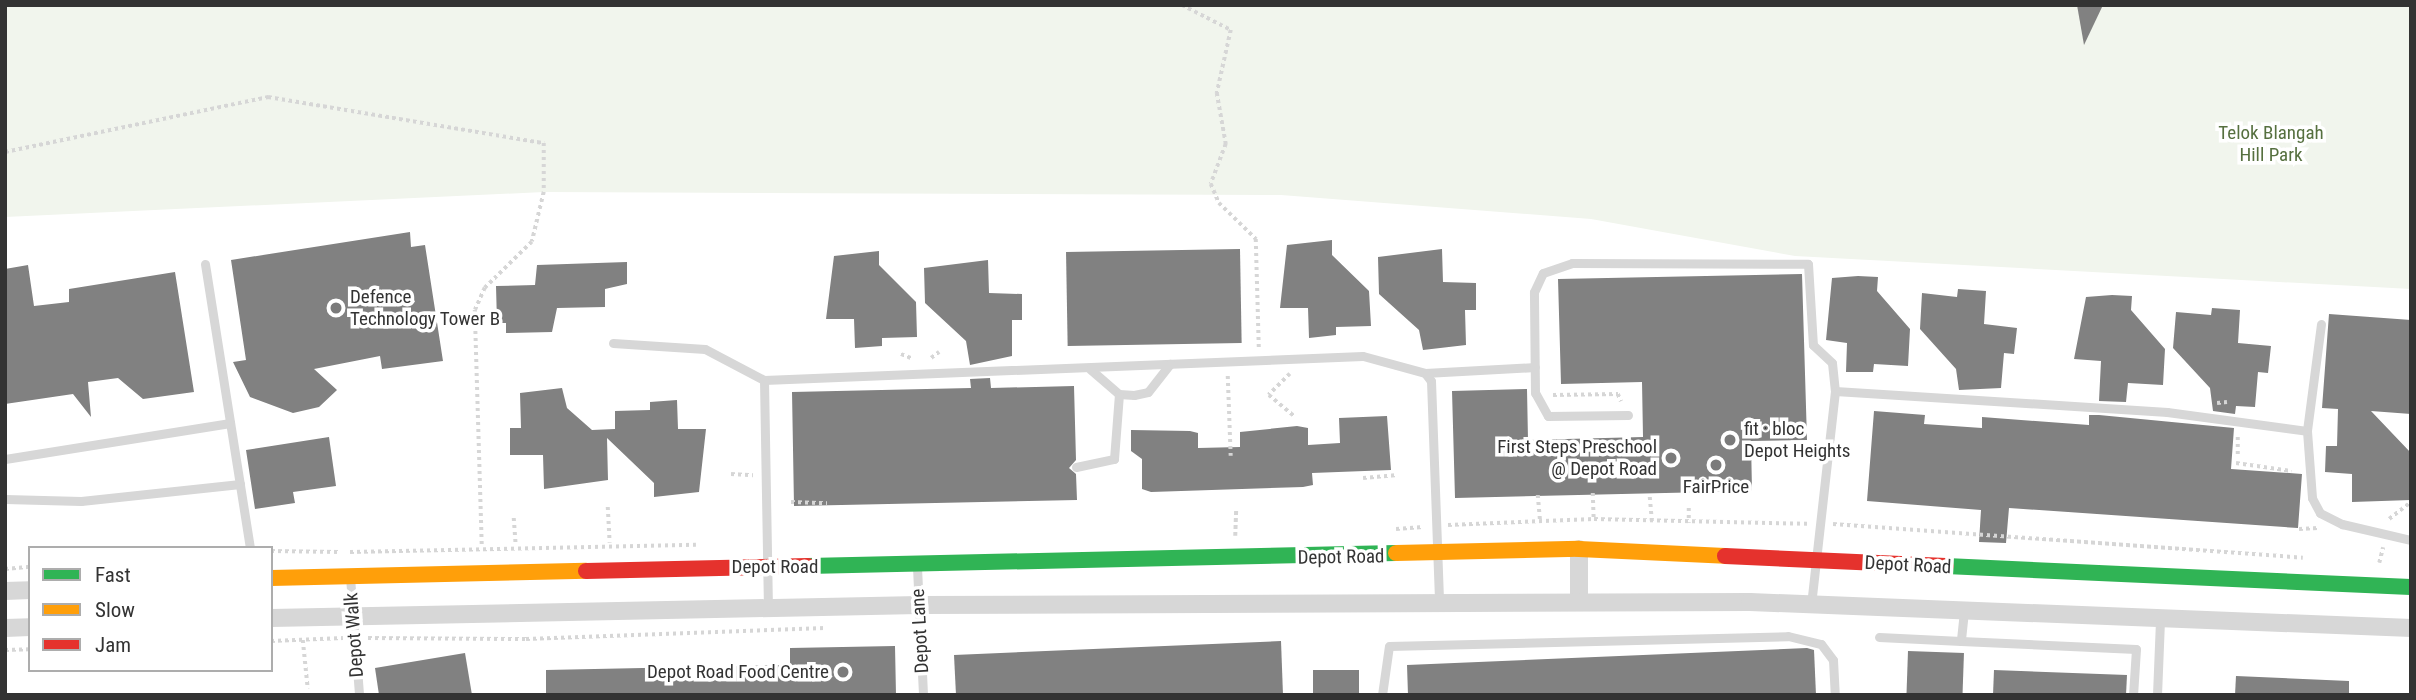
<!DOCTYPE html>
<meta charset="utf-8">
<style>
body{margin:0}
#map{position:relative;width:2416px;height:700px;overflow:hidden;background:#fff;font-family:"Roboto Condensed",sans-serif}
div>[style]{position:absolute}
.green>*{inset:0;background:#f1f5ed}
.building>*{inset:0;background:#818181;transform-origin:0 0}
.path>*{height:3.5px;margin-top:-1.75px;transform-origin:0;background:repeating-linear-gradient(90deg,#d6d6d6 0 3.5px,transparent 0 7px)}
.lane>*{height:9px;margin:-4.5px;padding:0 4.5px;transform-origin:4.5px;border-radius:4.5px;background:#d7d7d7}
.street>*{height:18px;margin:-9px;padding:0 9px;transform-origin:9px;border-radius:9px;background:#d7d7d7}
.fast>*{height:16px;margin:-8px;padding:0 8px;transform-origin:8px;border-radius:8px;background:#30b455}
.slow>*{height:16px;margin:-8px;padding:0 8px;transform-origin:8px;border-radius:8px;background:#ff9f0a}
.jam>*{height:16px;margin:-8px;padding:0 8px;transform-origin:8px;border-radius:8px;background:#e5322d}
.dots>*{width:19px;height:19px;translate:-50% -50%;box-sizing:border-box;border:4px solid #fff;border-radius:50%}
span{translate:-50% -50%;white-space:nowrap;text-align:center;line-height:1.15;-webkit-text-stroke:7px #fff;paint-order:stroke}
.park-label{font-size:19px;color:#56703f}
.poi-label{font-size:19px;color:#333}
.left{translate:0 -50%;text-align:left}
.right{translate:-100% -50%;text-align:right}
.street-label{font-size:19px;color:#333}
.frame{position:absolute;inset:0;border:7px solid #333;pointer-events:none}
.legend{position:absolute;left:28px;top:546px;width:245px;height:126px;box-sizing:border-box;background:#fff;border:2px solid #adadad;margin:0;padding:9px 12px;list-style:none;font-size:21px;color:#333}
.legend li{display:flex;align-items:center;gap:14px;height:35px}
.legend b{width:35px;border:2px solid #adadad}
</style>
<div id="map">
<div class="green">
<i style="clip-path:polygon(5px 5px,2411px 5px,2411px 289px,1795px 256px,1591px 219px,1281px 195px,544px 192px,5px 217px)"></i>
</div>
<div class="building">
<i style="clip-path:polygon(2077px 5px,2103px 5px,2084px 45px)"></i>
<i style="clip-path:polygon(410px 232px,411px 247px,425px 245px,443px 361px,382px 369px,380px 356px,314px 369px,337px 390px,319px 407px,293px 413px,250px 397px,233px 362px,246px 360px,231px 260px)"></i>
<i style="clip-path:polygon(1332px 240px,1332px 255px,1369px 291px,1371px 326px,1336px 327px,1336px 335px,1309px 338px,1308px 308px,1280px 308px,1287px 245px)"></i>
<i style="left:1240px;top:249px;width:94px;height:174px;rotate:89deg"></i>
<i style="clip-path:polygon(1442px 249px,1443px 282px,1476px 283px,1476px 310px,1465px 310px,1466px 345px,1423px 350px,1419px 330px,1379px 294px,1378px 257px)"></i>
<i style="clip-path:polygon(879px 251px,879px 265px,916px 302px,917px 337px,882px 338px,882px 346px,855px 348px,854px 319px,826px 319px,834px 256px)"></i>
<i style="clip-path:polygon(988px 260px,989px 293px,1022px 294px,1022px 320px,1012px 320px,1012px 356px,970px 365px,966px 341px,925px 303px,924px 268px)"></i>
<i style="clip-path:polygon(627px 262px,627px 284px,605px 289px,605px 307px,557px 308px,552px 332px,506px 333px,506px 323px,497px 323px,496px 286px,535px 285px,537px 265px)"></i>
<i style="clip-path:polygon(28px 265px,34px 306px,69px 302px,69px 289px,175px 272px,194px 392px,143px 399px,118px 378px,88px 382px,91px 417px,73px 394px,5px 404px,5px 269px)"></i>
<i style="clip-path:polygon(1802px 274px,1807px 440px,1751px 441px,1752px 491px,1455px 498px,1452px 391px,1527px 389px,1528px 440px,1643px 437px,1642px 382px,1561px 384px,1558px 279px)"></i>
<i style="clip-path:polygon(1858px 276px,1878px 277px,1877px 291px,1910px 329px,1908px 366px,1874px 364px,1873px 372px,1846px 372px,1847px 343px,1826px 340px,1832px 278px)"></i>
<i style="clip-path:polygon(1958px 289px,1986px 291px,1984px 324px,2017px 328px,2014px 354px,2004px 353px,2001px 388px,1959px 390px,1956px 369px,1920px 329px,1922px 293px,1957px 297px)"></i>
<i style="clip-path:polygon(2112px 295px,2132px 296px,2131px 310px,2165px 349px,2163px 385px,2128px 383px,2126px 402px,2099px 401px,2101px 361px,2074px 359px,2086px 297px)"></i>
<i style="clip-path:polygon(2212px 308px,2240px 310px,2238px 343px,2271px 346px,2268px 373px,2258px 372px,2255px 407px,2236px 406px,2235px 414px,2213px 411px,2210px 388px,2173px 348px,2176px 312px,2211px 315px)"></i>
<i style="clip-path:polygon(2329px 314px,2411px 320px,2411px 414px,2371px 411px,2411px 453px,2411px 500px,2352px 502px,2352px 474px,2325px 472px,2326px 446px,2337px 446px,2338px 409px,2322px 408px)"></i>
<i style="clip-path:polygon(990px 378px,991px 388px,1074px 386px,1076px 460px,1069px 468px,1076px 474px,1077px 500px,794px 506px,792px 392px,971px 388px,970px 379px)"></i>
<i style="clip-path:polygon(562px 388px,567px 408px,592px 430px,615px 429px,615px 411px,650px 410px,650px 402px,677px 400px,678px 429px,706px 429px,699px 492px,654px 497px,654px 483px,607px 438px,608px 480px,544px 489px,543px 455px,510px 455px,510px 428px,521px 428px,520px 393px)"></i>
<i style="clip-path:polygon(1874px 411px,1925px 415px,1924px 424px,1982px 428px,1982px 417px,2089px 425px,2089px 415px,2099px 415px,2234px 428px,2231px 469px,2302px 474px,2298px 528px,2009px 508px,2006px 543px,1979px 542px,1981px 510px,1867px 501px)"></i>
<i style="clip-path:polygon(1387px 416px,1391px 470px,1312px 473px,1313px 485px,1303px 487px,1151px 492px,1142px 489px,1142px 459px,1131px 451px,1131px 430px,1190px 431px,1198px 433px,1198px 448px,1240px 447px,1240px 432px,1297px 426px,1308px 428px,1308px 445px,1340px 443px,1339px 418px)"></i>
<i style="clip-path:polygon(329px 437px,336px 486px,293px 492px,295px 503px,255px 509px,246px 450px)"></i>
<i style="clip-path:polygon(1281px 641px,1283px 695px,956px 695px,954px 655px)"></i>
<i style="clip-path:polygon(895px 646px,896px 695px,546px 695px,546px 670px,790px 665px,790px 648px)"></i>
<i style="clip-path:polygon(1807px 648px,1814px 650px,1816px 695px,1408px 695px,1407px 665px)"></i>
<i style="left:1908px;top:651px;width:56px;height:44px;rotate:2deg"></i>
<i style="clip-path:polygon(465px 653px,472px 695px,379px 695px,375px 668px)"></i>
<i style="left:1359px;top:670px;width:25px;height:46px;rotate:90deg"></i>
<i style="clip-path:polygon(1994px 670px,2127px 675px,2126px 695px,1993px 695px)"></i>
<i style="clip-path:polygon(2236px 676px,2349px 681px,2349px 695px,2235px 695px)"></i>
</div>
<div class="path">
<i style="left:1182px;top:5px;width:55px;rotate:27deg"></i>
<i style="left:1231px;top:30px;width:65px;rotate:102.5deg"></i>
<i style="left:1217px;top:93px;width:52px;rotate:80deg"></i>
<i style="left:1226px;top:144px;width:43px;rotate:110.6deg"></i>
<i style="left:1211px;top:184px;width:21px;rotate:67deg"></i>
<i style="left:1219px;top:203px;width:52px;rotate:44.2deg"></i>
<i style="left:1256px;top:239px;width:109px;rotate:88.4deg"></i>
<i style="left:5px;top:152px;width:269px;rotate:-11.8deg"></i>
<i style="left:268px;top:97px;width:280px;rotate:9.5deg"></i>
<i style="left:544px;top:143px;width:49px;rotate:90deg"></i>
<i style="left:544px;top:192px;width:51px;rotate:103.5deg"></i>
<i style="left:532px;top:242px;width:66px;rotate:135.6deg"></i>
<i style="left:485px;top:288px;width:24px;rotate:114deg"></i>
<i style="left:475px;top:310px;width:237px;rotate:88.3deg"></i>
<i style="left:901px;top:354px;width:11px;rotate:22deg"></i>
<i style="left:931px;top:358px;width:10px;rotate:-37deg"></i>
<i style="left:1290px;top:374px;width:30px;rotate:135deg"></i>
<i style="left:1269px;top:395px;width:34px;rotate:40deg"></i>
<i style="left:1228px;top:376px;width:80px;rotate:87.9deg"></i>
<i style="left:1553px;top:395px;width:65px;rotate:-0.9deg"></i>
<i style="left:1618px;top:394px;width:8px;rotate:67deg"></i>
<i style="left:2217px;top:403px;width:10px;rotate:-6deg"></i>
<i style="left:2238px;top:437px;width:19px;rotate:90deg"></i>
<i style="left:2236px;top:463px;width:56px;rotate:8.3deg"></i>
<i style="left:731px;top:474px;width:22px;rotate:3deg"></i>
<i style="left:1363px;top:478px;width:35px;rotate:-5deg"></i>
<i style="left:1593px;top:493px;width:26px;rotate:88deg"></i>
<i style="left:1538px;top:495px;width:25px;rotate:85deg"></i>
<i style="left:1650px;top:497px;width:25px;rotate:85deg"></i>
<i style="left:791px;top:502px;width:36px;rotate:2deg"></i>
<i style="left:608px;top:507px;width:36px;rotate:87deg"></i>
<i style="left:1689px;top:508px;width:15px;rotate:90deg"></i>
<i style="left:514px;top:518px;width:28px;rotate:86deg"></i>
<i style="left:2389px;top:519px;width:28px;rotate:-38deg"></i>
<i style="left:1833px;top:524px;width:471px;rotate:4.1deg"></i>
<i style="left:1448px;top:525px;width:146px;rotate:-2.4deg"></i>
<i style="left:1594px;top:519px;width:214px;rotate:1.3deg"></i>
<i style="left:1396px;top:529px;width:27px;rotate:-4deg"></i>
<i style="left:2299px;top:529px;width:19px;rotate:-3deg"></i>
<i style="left:1235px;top:536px;width:25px;rotate:-88deg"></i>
<i style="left:271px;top:551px;width:68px;rotate:0.8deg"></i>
<i style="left:350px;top:552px;width:346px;rotate:-1.2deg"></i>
<i style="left:2379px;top:563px;width:16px;rotate:-76deg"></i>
<i style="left:5px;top:569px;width:25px;rotate:-5deg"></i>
<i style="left:368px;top:638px;width:158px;rotate:0.4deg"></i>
<i style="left:526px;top:639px;width:299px;rotate:-2.1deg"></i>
<i style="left:303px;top:640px;width:49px;rotate:84.2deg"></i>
<i style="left:271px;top:641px;width:72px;rotate:-2.4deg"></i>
<i style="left:5px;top:650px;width:25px;rotate:-2deg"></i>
</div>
<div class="lane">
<i style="left:205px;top:264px;width:288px;rotate:81deg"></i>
<i style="left:2321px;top:324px;width:108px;rotate:97.5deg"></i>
<i style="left:2307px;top:431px;width:67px;rotate:85.7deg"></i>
<i style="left:2312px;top:498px;width:17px;rotate:62deg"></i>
<i style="left:2320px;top:513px;width:25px;rotate:27deg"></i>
<i style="left:2342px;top:524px;width:71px;rotate:13.1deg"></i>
<i style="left:613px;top:343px;width:92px;rotate:3.7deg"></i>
<i style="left:705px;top:349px;width:67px;rotate:27.7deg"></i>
<i style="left:764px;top:380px;width:599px;rotate:-2.29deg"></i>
<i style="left:1363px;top:356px;width:64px;rotate:15.3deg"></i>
<i style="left:1425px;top:373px;width:110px;rotate:-3.1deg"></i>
<i style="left:1090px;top:369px;width:38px;rotate:41deg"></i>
<i style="left:1119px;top:394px;width:15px;rotate:4deg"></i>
<i style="left:1134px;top:395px;width:14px;rotate:-12deg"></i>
<i style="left:1148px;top:392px;width:36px;rotate:-52deg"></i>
<i style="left:1425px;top:373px;width:10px;rotate:53deg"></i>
<i style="left:1431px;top:381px;width:222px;rotate:87.9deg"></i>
<i style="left:764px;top:380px;width:228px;rotate:89deg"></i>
<i style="left:1835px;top:391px;width:333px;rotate:3.6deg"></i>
<i style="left:2167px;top:412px;width:141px;rotate:7.7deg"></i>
<i style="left:1628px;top:415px;width:80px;rotate:179.3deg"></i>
<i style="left:1548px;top:416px;width:26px;rotate:-119deg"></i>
<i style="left:1535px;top:393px;width:101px;rotate:-90.6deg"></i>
<i style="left:1534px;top:292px;width:21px;rotate:-65deg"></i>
<i style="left:1543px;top:273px;width:31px;rotate:-19deg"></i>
<i style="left:1572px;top:263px;width:236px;rotate:0.2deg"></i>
<i style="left:1808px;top:264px;width:81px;rotate:86.5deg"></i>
<i style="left:1813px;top:345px;width:26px;rotate:43deg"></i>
<i style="left:1832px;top:363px;width:28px;rotate:84deg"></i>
<i style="left:1835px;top:391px;width:215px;rotate:96.4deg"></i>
<i style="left:5px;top:459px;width:228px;rotate:-9.1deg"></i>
<i style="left:1076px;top:467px;width:39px;rotate:-12deg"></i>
<i style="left:1114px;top:459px;width:65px;rotate:-85.6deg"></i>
<i style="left:5px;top:499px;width:76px;rotate:1.5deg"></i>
<i style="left:81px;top:501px;width:160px;rotate:-6.1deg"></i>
<i style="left:917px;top:567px;width:128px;rotate:87.3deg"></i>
<i style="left:350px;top:577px;width:118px;rotate:85.6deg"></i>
<i style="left:1964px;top:611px;width:30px;rotate:96deg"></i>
<i style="left:1961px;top:641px;width:175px;rotate:2.6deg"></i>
<i style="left:2136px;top:649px;width:46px;rotate:93.7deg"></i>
<i style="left:1879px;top:637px;width:82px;rotate:2.8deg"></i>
<i style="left:1382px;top:695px;width:49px;rotate:-81.9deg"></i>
<i style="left:1389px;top:646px;width:399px;rotate:-1.4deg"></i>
<i style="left:1788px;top:636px;width:34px;rotate:14deg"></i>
<i style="left:1821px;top:644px;width:20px;rotate:53deg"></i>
<i style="left:1833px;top:660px;width:35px;rotate:87deg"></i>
<i style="left:2157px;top:695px;width:76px;rotate:-87.7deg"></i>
</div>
<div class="street">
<i style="left:5px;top:591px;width:25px;rotate:-2deg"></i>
<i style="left:1579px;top:602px;width:53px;rotate:-90deg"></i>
<i style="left:271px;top:618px;width:648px;rotate:-1.15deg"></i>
<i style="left:919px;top:605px;width:831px;rotate:-0.21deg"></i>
<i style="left:1750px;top:602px;width:662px;rotate:2.25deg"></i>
<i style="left:5px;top:628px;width:25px;rotate:-2deg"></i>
</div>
<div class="fast">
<i style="left:808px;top:566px;width:588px;rotate:-1.27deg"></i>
<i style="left:1946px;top:566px;width:465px;rotate:2.6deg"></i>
</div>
<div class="slow">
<i style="left:1396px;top:553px;width:183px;rotate:-1.3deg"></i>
<i style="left:1579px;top:549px;width:146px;rotate:2.7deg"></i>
<i style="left:271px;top:578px;width:315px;rotate:-1.3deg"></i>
</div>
<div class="jam">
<i style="left:1725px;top:556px;width:221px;rotate:2.6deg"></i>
<i style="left:586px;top:571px;width:222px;rotate:-1.3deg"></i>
</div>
<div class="dots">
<i style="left:336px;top:308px;background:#7a7a7a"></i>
<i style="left:1730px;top:440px;background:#7a7a7a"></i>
<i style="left:1671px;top:458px;background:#7a7a7a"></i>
<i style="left:1716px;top:465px;background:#7a7a7a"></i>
<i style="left:843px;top:672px;background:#7a7a7a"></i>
</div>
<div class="park-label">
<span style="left:2271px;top:144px">Telok Blangah<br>Hill Park</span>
</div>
<div class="poi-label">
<span class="left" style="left:350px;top:308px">Defence<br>Technology Tower B</span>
<span class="left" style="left:1744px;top:440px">fit · bloc<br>Depot Heights</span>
<span class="right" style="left:1657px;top:458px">First Steps Preschool<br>@ Depot Road</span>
<span style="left:1716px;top:487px">FairPrice</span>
<span class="right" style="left:829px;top:672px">Depot Road Food Centre</span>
</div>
<div class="street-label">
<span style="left:1341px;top:557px;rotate:-1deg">Depot Road</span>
<span style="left:1908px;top:565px;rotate:3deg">Depot Road</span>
<span style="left:775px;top:567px">Depot Road</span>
<span style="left:920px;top:631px;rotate:-93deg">Depot Lane</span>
<span style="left:354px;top:635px;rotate:-94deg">Depot Walk</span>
</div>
<div class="frame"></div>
<ul class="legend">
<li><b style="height:9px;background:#30b455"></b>Fast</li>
<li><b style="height:9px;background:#ff9f0a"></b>Slow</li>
<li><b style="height:9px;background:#e5322d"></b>Jam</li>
</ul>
</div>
